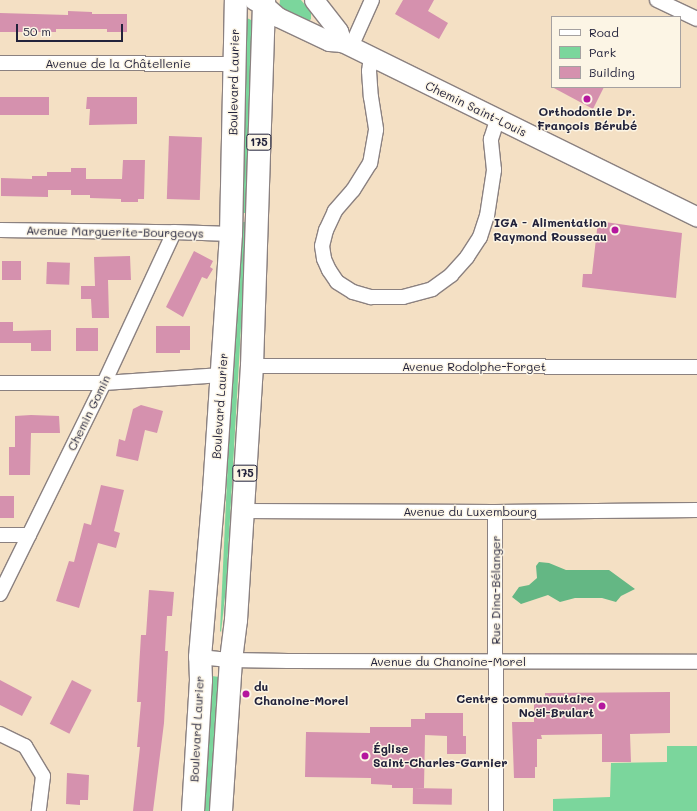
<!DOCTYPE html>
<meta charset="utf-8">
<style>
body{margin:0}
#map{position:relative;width:697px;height:811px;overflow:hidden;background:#f4e0c4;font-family:Mali,sans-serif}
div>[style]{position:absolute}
.green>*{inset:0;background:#7bd69c}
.forest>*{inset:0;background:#64b784}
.building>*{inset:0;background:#d591ae;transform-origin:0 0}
.roads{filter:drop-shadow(1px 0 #8b8180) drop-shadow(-1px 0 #8b8180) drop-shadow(0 1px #8b8180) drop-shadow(0 -1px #8b8180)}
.street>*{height:14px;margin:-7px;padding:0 7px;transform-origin:7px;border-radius:7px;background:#fff}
.secondary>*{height:19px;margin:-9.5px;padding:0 9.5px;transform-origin:9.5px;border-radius:9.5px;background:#fff}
.primary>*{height:22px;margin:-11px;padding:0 11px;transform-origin:11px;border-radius:11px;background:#fff}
.dots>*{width:11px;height:11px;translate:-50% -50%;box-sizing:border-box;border:2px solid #fcf5e5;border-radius:50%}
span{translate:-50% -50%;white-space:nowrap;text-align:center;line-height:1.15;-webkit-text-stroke:3px #fcf5e5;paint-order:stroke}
.shield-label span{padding:1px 3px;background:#fcf5e5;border:1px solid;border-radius:3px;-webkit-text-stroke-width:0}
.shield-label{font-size:11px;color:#22223b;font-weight:700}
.street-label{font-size:12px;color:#22223b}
.poi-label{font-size:12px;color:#22223b;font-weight:700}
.right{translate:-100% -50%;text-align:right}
.left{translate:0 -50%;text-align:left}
.legend{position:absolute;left:551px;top:16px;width:130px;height:72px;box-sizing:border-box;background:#fcf5e5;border:1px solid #a5a1a1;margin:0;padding:5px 7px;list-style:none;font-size:12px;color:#22223b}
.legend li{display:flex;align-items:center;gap:8px;height:20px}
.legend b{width:20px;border:1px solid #a5a1a1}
.scale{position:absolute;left:16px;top:24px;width:107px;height:18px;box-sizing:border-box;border:2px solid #22223b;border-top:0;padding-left:5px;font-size:12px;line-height:14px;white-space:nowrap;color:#22223b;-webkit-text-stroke:3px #fcf5e5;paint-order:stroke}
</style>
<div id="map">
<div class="green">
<i style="clip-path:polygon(280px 0,301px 0,311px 12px,311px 19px,309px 21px,279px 9px)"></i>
<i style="clip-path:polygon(245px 17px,255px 22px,246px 213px,240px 213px)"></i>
<i style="clip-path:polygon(239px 222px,247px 222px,226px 588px,221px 632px,220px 631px)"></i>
<i style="clip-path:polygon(212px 676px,219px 677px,213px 811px,203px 811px,208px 701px)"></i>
<i style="clip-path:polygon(667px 746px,697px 746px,697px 811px,553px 811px,553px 799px,610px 797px,611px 763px,667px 762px)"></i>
</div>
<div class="forest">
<i style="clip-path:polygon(539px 562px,549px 563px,566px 570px,609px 570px,635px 589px,621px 596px,616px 602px,602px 598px,575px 598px,560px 602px,548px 595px,521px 604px,512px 597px,519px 587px,529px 585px,537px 578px,536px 566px)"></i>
</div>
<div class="building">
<i style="clip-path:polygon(403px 0,434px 0,428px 11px,448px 23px,439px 39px,395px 14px)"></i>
<i style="clip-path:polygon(68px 11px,92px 12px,92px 14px,127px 14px,127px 32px,107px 32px,107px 29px,56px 29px,56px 32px,0 32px,0 13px,68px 15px)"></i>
<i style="clip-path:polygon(552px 87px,604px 87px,593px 109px)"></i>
<i style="left:0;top:97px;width:49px;height:18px"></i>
<i style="clip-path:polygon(87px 97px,137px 97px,137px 124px,89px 125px,90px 109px,86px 109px)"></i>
<i style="left:169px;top:136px;width:33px;height:63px;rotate:2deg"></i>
<i style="clip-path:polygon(123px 160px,145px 160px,144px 199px,138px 199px,138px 202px,121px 202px,121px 199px,90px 198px,90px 195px,71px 195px,71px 190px,48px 190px,48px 197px,1px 196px,1px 178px,32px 179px,32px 176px,47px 176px,47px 172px,71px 172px,71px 168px,86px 168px,86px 179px,122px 179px)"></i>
<i style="clip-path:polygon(598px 221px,682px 233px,676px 298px,582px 287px,583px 274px,592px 274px)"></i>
<i style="clip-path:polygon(194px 251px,213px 261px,210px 267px,213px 269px,207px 279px,202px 277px,183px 317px,166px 307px)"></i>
<i style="clip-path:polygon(130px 256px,131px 280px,108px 280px,109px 318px,92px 318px,91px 299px,81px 299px,81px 286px,95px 286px,94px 257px)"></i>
<i style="left:2px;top:261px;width:19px;height:19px"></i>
<i style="left:47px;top:262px;width:23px;height:22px;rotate:2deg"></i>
<i style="clip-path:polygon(0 322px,13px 322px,13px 331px,51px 330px,51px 351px,31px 351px,31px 343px,0 343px)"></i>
<i style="clip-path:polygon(156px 326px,190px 326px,190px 350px,180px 350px,180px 353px,156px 353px)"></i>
<i style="left:98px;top:328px;width:23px;height:22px;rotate:90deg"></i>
<i style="clip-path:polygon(141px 405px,163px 411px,157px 433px,145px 430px,138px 461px,116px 456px,119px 439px,125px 441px,133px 409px)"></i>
<i style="clip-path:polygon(31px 415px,59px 416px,60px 433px,31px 433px,30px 475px,9px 475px,9px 447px,15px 447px,15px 416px)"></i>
<i style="clip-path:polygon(101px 485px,124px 490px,114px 531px,120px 533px,116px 548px,98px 543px,79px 608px,56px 601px,69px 561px,74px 562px,84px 523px,91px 525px)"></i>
<i style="left:0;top:496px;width:14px;height:22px"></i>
<i style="clip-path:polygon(149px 590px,174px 592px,172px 616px,167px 616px,165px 651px,168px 651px,164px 723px,153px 811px,133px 811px,140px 747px,137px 747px,141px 702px,137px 702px,141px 635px,146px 635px)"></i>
<i style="clip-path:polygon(0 680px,32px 697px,22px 716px,0 705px)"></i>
<i style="left:72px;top:680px;width:22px;height:49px;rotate:27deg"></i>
<i style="clip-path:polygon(670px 692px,670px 733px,630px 734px,631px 762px,602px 762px,602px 734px,541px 735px,542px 739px,537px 739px,537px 767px,535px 767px,535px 778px,514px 778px,512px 722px,534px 722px,534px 696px,545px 696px,545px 693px)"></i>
<i style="clip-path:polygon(425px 713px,463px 713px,463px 736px,466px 736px,466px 754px,447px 754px,447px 736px,425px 735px,424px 788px,392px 788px,392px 785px,371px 784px,371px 778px,305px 777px,306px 732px,370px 733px,370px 727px,411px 727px,411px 719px,425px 719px)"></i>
<i style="clip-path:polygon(67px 773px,89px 775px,88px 800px,80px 800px,80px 805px,66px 804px)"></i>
<i style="left:413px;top:788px;width:39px;height:16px;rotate:1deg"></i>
</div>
<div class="roads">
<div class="street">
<i style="left:657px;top:0;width:44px;rotate:25.4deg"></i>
<i style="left:351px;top:47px;width:51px;rotate:-65.9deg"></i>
<i style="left:371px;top:57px;width:14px;rotate:98deg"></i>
<i style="left:369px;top:71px;width:26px;rotate:86deg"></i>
<i style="left:371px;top:97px;width:33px;rotate:81deg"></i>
<i style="left:376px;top:130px;width:34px;rotate:100deg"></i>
<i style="left:370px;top:163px;width:32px;rotate:122deg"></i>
<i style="left:353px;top:190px;width:28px;rotate:131deg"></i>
<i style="left:335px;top:211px;width:21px;rotate:115deg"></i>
<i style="left:326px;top:230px;width:16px;rotate:104deg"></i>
<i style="left:322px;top:246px;width:13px;rotate:81deg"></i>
<i style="left:324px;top:259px;width:12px;rotate:66deg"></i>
<i style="left:329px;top:270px;width:14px;rotate:56deg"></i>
<i style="left:337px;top:282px;width:19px;rotate:32deg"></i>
<i style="left:353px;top:292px;width:19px;rotate:16deg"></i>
<i style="left:371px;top:297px;width:32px"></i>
<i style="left:403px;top:297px;width:30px;rotate:-15deg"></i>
<i style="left:432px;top:289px;width:24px;rotate:-36deg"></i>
<i style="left:451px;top:275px;width:24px;rotate:-48deg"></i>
<i style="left:467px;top:257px;width:24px;rotate:-57deg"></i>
<i style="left:480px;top:237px;width:22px;rotate:-72deg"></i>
<i style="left:487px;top:216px;width:47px;rotate:-81.3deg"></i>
<i style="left:494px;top:170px;width:31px;rotate:-96deg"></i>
<i style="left:491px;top:139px;width:20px;rotate:-72deg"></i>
<i style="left:0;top:63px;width:235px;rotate:0.2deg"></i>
<i style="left:0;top:230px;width:174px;rotate:0.7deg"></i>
<i style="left:174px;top:232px;width:57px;rotate:2deg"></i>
<i style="left:252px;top:366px;width:445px;rotate:0.1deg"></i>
<i style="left:0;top:383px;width:104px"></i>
<i style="left:104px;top:383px;width:118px;rotate:-3.9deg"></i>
<i style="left:242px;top:511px;width:253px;rotate:0.2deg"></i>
<i style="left:495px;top:512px;width:202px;rotate:-0.6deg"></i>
<i style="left:495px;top:512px;width:299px;rotate:89.8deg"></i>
<i style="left:0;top:535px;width:29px"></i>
<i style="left:0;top:594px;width:235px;rotate:-63.8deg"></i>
<i style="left:104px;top:383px;width:166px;rotate:-65.1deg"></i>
<i style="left:200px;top:657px;width:31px;rotate:6deg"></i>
<i style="left:231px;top:660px;width:57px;rotate:1deg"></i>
<i style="left:288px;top:661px;width:409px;rotate:0.1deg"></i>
<i style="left:0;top:734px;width:28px;rotate:26deg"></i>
<i style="left:25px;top:746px;width:35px;rotate:59deg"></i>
<i style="left:43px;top:776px;width:35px;rotate:97deg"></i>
</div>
<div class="secondary">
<i style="left:254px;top:0;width:11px;rotate:27deg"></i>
<i style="left:264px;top:5px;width:18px;rotate:41deg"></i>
<i style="left:278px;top:17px;width:56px;rotate:25.2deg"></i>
<i style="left:329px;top:41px;width:13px;rotate:4deg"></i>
<i style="left:342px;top:42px;width:396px;rotate:26.2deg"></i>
<i style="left:314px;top:0;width:39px;rotate:52deg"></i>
<i style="left:338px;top:31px;width:12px;rotate:70deg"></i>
</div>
<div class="primary">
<i style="left:193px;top:811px;width:131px;rotate:-86.5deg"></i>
<i style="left:201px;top:680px;width:23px;rotate:-92deg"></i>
<i style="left:200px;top:657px;width:168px;rotate:-85.2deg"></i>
<i style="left:214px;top:490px;width:257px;rotate:-86.2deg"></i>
<i style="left:231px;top:234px;width:234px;rotate:-88.8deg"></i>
<i style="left:221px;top:811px;width:151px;rotate:-86.2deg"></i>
<i style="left:231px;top:660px;width:40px;rotate:-82.9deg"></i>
<i style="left:236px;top:620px;width:255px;rotate:-86.4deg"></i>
<i style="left:252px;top:366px;width:366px;rotate:-88.1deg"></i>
</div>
</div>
<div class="dots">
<i style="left:587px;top:99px;background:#b5179e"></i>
<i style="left:615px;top:230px;background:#b5179e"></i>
<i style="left:246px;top:694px;background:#b5179e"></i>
<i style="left:602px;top:706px;background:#b5179e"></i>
<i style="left:365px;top:756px;background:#b5179e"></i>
</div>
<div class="shield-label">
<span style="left:259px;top:142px">175</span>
<span style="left:245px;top:473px">175</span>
</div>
<div class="street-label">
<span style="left:118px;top:64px">Avenue de la Châtellenie</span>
<span style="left:234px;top:82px;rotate:-89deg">Boulevard Laurier</span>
<span style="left:476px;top:109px;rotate:26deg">Chemin Saint-Louis</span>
<span style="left:115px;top:232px;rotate:1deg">Avenue Marguerite-Bourgeoys</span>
<span style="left:474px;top:367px">Avenue Rodolphe-Forget</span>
<span style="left:220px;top:406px;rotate:-86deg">Boulevard Laurier</span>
<span style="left:89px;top:413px;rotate:-64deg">Chemin Gomin</span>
<span style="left:470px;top:512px">Avenue du Luxembourg</span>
<span style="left:496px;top:590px;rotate:-90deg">Rue Dina-Bélanger</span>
<span style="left:448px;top:662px">Avenue du Chanoine-Morel</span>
<span style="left:197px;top:729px;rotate:-87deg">Boulevard Laurier</span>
</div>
<div class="poi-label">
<span style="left:587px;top:119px">Orthodontie Dr.<br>François Bérubé</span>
<span class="right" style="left:607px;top:230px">IGA - Alimentation<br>Raymond Rousseau</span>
<span class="left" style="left:254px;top:694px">du<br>Chanoine-Morel</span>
<span class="right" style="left:594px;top:706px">Centre communautaire<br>Noël-Brulart</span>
<span class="left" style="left:373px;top:756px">Église<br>Saint-Charles-Garnier</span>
</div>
<ul class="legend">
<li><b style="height:5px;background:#fff"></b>Road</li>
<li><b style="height:11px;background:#7bd69c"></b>Park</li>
<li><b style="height:11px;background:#d591ae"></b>Building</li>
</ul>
<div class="scale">50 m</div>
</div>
